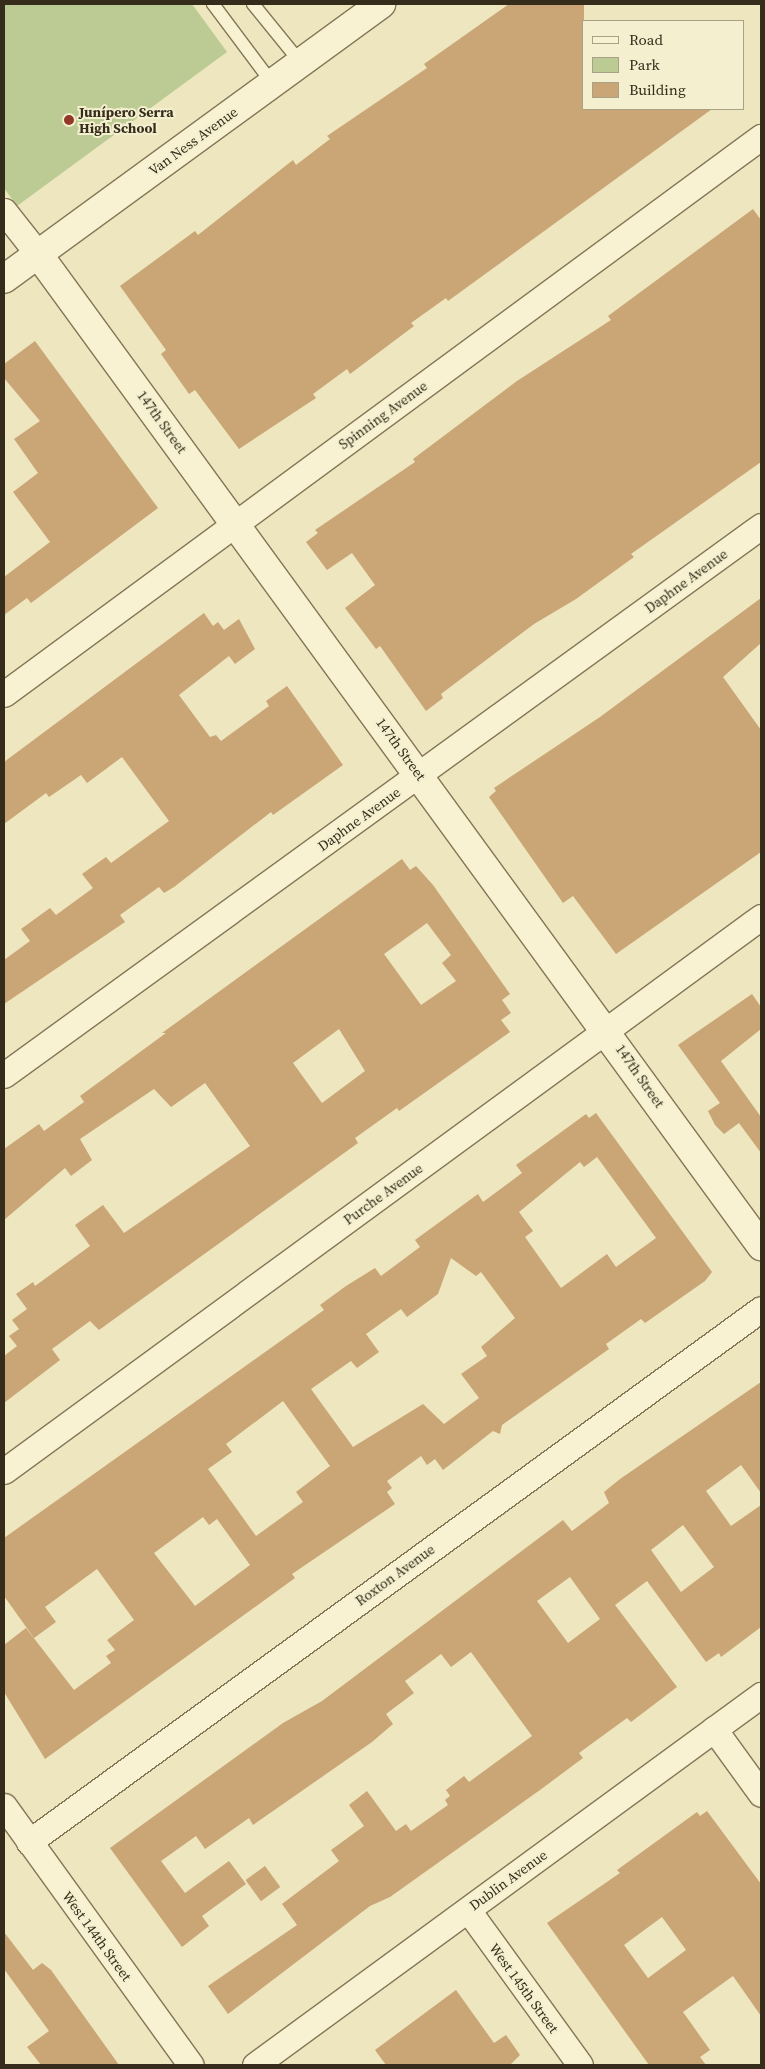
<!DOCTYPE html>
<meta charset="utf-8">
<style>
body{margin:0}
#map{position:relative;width:765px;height:2069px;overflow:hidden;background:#ede6bf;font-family:"Source Serif 4",serif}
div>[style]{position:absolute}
.green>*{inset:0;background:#bcca94}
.building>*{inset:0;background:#caa575;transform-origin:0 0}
.roads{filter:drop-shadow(1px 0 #857658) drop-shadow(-1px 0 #857658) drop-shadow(0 1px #857658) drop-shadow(0 -1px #857658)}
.service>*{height:12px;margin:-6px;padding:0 6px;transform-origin:6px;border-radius:6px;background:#f8f2d2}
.minor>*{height:25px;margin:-12.5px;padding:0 12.5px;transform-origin:12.5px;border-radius:12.5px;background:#f8f2d2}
.tertiary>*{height:28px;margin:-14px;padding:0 14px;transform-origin:14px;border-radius:14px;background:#f8f2d2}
.secondary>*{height:28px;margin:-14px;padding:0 14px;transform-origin:14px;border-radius:14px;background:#f8f2d2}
.dots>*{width:14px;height:14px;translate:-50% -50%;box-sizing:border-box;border:2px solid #f4efce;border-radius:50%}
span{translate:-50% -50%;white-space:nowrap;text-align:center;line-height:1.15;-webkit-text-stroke:4px #f4efce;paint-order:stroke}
.poi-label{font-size:14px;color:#352c1c;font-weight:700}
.left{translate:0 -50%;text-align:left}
.street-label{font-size:14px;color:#352c1c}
.frame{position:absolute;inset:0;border:5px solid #352c1c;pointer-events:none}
.legend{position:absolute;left:582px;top:20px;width:162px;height:90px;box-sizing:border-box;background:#f4efce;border:1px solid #a8a187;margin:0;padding:6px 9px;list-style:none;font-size:15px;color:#352c1c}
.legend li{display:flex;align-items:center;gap:10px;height:25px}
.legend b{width:25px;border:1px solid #a8a187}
</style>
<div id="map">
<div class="green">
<i style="clip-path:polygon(4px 4px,192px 4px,227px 52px,17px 206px,4px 188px)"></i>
</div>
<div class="building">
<i style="clip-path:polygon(509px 4px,584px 4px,584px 109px,712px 109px,448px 301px,446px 298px,411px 323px,414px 326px,350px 374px,347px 369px,313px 394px,316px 398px,239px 449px,195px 390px,189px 394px,161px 354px,166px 350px,120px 286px,195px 231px,198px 235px,293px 160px,296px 165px,330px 139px,327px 136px,427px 68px,424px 64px)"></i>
<i style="clip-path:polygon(753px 209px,761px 220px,761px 462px,631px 554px,634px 557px,576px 599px,534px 624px,441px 694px,443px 698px,426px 711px,380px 646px,376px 649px,345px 608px,375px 585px,352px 553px,327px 570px,306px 542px,318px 533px,315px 530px,415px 462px,413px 459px,517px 381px,611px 320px,608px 316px)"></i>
<i style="clip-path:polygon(35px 341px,158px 508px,31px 603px,27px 598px,4px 615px,4px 577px,50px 542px,13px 492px,38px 473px,14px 439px,40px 421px,4px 378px,4px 364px)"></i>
<i style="clip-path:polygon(761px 598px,761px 643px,723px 677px,761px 730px,761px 852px,616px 954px,573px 896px,563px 903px,489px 797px,496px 791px,494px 788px,600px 717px)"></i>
<i style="clip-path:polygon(204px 613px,213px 626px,218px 622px,224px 630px,239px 619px,255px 649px,235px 664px,229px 656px,179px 695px,210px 737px,216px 735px,221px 741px,269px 706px,266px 701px,287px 686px,343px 765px,273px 815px,271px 812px,174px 887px,164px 893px,159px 887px,120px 915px,125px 922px,4px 1004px,4px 960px,30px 941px,21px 929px,50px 908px,56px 915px,93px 888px,82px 874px,106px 857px,111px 863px,169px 821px,122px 757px,87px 783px,81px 775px,49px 797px,46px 793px,4px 824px,4px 762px)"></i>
<i style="clip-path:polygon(evenodd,402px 859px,410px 870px,416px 866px,433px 885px,510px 994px,502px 1000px,511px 1013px,501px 1020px,510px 1032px,399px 1111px,397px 1108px,355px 1138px,358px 1143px,99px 1330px,90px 1321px,52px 1349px,60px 1360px,4px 1403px,4px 1356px,17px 1346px,9px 1336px,19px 1329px,12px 1320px,27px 1309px,16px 1294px,33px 1282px,35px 1286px,90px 1246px,75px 1225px,103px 1205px,124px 1233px,250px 1146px,205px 1083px,171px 1107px,154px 1089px,80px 1139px,92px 1160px,71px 1176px,65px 1168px,4px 1220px,4px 1149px,39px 1124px,44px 1131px,84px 1102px,80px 1096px,166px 1033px,162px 1033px,402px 859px,427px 923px,451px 955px,442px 963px,456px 981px,421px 1005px,384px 954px,427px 923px,402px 859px,339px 1029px,365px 1071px,322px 1103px,293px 1063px,339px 1029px)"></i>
<i style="clip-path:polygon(752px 994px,761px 1007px,761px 1029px,721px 1061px,761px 1117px,761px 1153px,739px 1123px,724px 1134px,715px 1125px,708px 1111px,720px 1103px,678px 1045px)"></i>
<i style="clip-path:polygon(evenodd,596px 1113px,712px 1272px,705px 1281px,645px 1323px,641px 1319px,606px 1344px,609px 1349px,502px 1425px,500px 1434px,493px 1431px,443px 1470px,435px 1459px,427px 1465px,421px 1456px,387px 1481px,392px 1488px,387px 1492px,395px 1504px,292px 1574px,295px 1578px,45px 1759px,4px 1692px,4px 1645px,26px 1628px,74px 1690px,111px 1663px,106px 1656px,115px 1650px,107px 1640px,134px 1620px,97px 1569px,45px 1607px,56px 1622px,34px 1638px,4px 1596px,4px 1538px,324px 1310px,320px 1305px,346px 1286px,375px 1268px,381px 1276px,420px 1247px,415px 1240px,478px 1194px,483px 1202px,522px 1173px,516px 1165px,586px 1114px,589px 1118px,596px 1113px,597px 1157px,656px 1238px,616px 1267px,607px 1254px,561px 1288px,525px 1237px,533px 1231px,519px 1212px,580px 1162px,584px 1167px,597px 1157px,596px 1113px,451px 1258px,476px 1276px,481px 1272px,515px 1318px,481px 1347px,487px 1356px,461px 1374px,479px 1398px,444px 1424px,423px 1404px,353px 1447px,311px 1389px,351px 1361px,357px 1368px,379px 1352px,366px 1334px,401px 1309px,407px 1317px,438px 1294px,451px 1258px,596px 1113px,283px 1401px,330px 1466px,296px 1492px,303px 1502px,256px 1536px,208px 1469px,232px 1452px,226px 1444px,283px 1401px,596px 1113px,203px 1517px,209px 1525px,217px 1519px,250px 1565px,195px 1606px,154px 1553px,203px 1517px)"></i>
<i style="clip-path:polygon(evenodd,761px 1382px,761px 1493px,741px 1465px,706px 1491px,731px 1526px,761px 1505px,761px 1627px,721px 1657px,719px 1653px,706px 1662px,647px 1581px,615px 1605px,677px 1687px,631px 1722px,627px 1718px,579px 1753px,583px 1758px,540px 1790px,390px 1897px,370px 1906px,228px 2014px,208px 1986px,297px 1925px,282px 1904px,339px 1861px,331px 1850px,364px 1826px,349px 1805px,367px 1791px,396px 1831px,406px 1824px,411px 1831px,448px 1805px,445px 1800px,450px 1796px,446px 1790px,464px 1776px,469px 1782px,532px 1736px,471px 1652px,451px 1667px,441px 1654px,405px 1681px,414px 1693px,386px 1714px,393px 1724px,372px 1742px,253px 1825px,249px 1818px,205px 1849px,196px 1836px,161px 1861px,185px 1893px,229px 1861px,246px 1884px,202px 1916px,209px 1926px,182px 1947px,110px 1848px,283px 1723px,322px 1701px,563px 1520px,572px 1531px,609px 1503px,604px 1492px,620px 1479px,761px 1382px,683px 1525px,714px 1567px,681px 1592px,651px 1550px,683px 1525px,761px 1382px,570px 1577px,600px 1619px,568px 1643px,537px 1601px,570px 1577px)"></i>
<i style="clip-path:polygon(evenodd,707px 1811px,761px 1884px,761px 2016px,733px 1976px,683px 2012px,710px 2050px,700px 2057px,706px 2065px,649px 2065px,547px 1923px,620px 1873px,617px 1870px,697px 1812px,700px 1816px,707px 1811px,662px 1917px,686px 1950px,648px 1978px,624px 1945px,662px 1917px)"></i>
<i style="left:265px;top:1866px;width:26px;height:24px;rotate:54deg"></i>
<i style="clip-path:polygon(4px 1932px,33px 1970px,42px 1963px,51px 1970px,119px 2065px,41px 2065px,27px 2047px,49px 2031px,4px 1969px)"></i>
<i style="clip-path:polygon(456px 1990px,494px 2043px,506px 2035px,520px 2055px,510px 2065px,386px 2065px,375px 2050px)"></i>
</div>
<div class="roads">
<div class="service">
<i style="left:213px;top:4px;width:99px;rotate:53.2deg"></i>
<i style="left:253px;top:4px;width:76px;rotate:50.9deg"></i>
</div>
<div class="minor">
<i style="left:4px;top:211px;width:55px;rotate:51.7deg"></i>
<i style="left:4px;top:694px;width:940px;rotate:-36.35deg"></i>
<i style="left:4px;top:1075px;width:935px;rotate:-35.95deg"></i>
<i style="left:4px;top:1471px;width:938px;rotate:-36.2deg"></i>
<i style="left:714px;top:1729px;width:80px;rotate:54.1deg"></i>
<i style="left:4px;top:1806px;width:319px;rotate:54.2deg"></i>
<i style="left:29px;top:1842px;width:905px;rotate:-36.06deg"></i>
<i style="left:468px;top:1910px;width:191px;rotate:54.1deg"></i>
<i style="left:255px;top:2065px;width:627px;rotate:-36.18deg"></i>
</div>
<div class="tertiary">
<i style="left:38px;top:254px;width:1228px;rotate:53.91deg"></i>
</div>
<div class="secondary">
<i style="left:4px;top:279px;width:467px;rotate:-36.1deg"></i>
</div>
</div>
<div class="dots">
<i style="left:69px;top:120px;background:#933829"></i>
</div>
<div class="poi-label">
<span class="left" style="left:79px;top:120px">Junípero Serra<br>High School</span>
</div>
<div class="street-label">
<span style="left:193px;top:141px;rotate:-36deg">Van Ness Avenue</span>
<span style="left:383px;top:415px;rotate:-36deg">Spinning Avenue</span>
<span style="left:162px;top:422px;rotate:54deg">147th Street</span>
<span style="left:686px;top:581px;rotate:-36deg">Daphne Avenue</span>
<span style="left:401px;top:749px;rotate:54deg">147th Street</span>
<span style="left:359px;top:819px;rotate:-36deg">Daphne Avenue</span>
<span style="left:640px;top:1076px;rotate:55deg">147th Street</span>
<span style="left:383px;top:1194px;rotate:-36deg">Purche Avenue</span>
<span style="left:395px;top:1575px;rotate:-36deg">Roxton Avenue</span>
<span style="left:508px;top:1880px;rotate:-36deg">Dublin Avenue</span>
<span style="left:97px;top:1936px;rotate:54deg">West 144th Street</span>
<span style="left:524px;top:1988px;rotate:54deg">West 145th Street</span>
</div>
<div class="frame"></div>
<ul class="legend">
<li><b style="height:6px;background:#f8f2d2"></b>Road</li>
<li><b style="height:14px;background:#bcca94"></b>Park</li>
<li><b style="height:14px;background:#caa575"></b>Building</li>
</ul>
</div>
